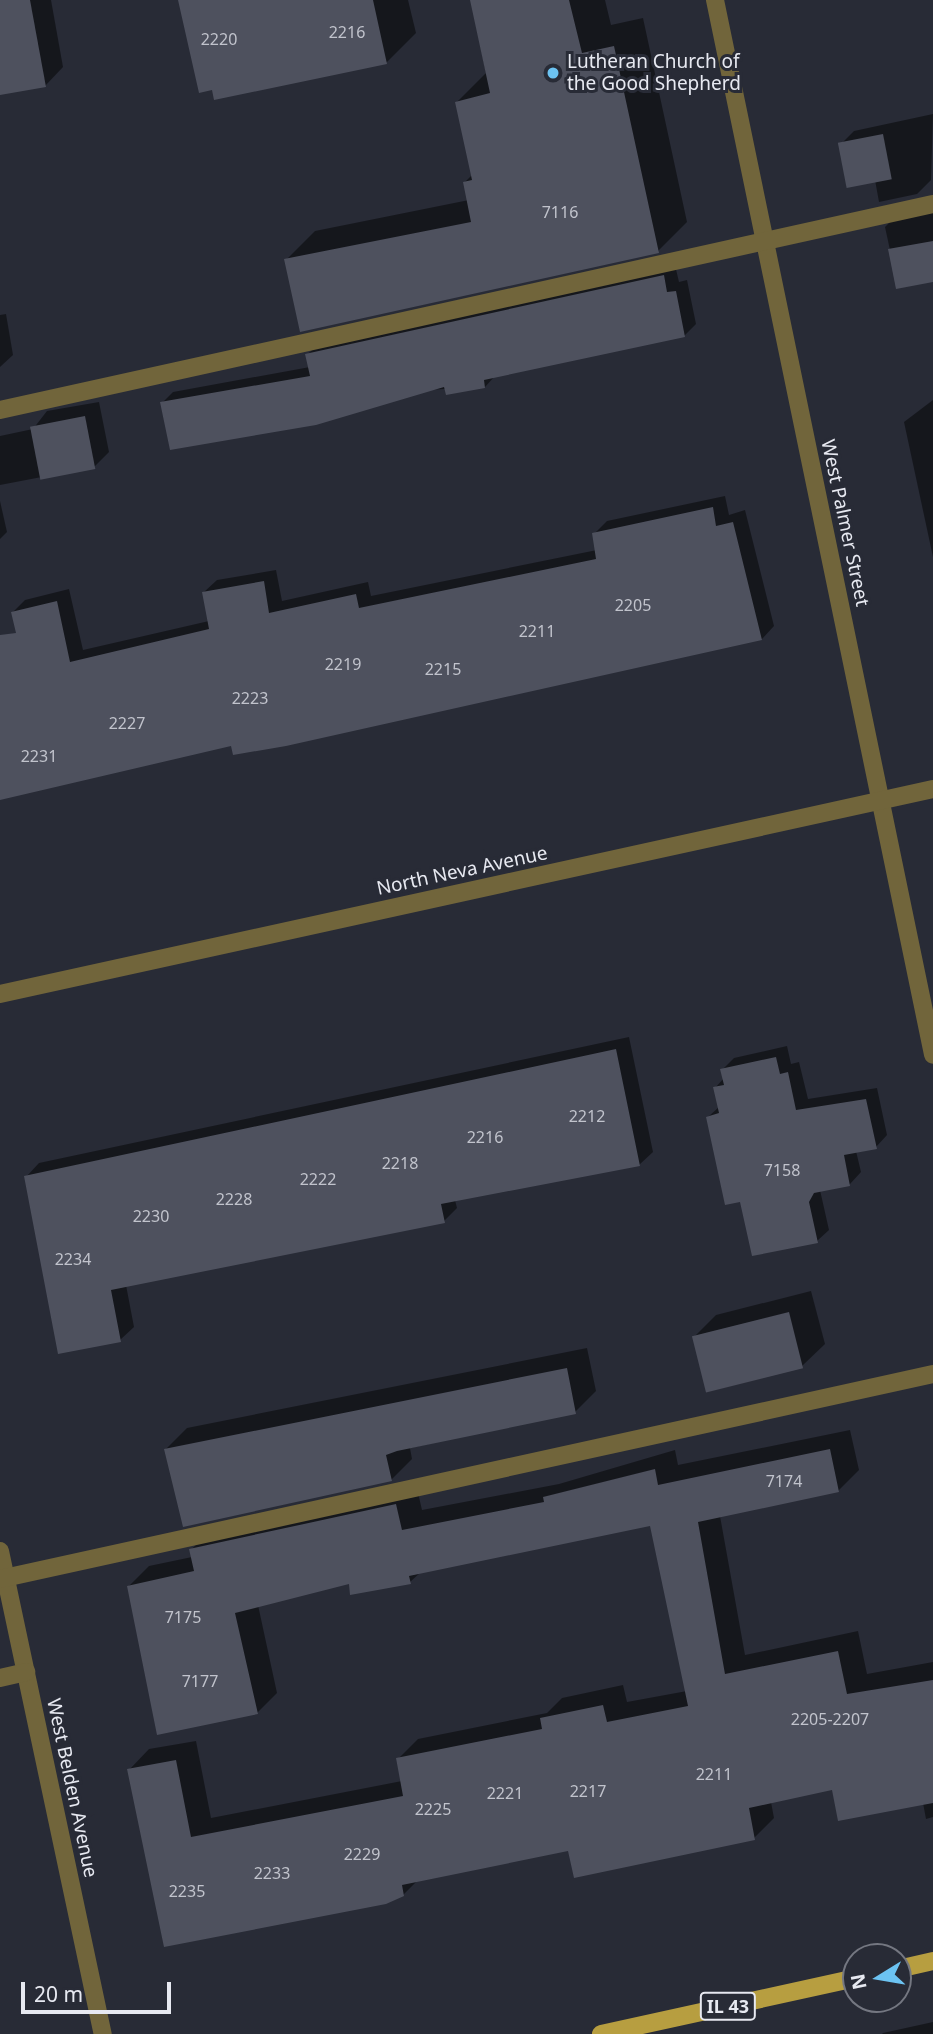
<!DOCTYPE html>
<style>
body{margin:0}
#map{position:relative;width:933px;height:2034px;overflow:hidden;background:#282b36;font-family:"Noto Sans",sans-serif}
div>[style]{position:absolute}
.shadow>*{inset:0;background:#0007}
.building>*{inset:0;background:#4e515e;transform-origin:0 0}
.minor>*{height:18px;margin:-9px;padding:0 9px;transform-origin:9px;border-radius:9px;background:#71653b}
.major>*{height:18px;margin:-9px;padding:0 9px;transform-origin:9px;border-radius:9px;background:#b79e40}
.dots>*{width:19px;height:19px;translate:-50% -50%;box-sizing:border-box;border:4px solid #282b36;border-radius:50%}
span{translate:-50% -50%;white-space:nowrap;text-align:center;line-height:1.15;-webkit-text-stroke:6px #282b36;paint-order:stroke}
.number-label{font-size:16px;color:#c1c3cc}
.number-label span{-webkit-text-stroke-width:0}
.shield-label span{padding:2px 5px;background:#282b36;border:2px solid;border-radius:5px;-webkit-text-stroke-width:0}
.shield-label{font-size:18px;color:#e7e9f1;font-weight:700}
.poi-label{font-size:19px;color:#e7e9f1}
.left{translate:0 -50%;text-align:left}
.street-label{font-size:19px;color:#e7e9f1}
.north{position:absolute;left:842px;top:1943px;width:70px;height:70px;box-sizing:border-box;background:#282b36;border:2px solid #747781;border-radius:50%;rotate:259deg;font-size:19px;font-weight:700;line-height:28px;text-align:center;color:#e7e9f1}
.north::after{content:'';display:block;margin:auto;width:24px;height:32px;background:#6cc3f2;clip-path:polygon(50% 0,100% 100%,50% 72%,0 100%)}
.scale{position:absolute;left:21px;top:1982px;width:150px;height:32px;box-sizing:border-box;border:4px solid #e7e9f1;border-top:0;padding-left:9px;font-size:21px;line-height:24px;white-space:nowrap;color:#e7e9f1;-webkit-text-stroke:5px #282b36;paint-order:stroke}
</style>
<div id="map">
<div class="shadow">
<i style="clip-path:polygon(0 0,51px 0,63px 67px,45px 86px,0 93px)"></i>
<i style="clip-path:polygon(180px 0,408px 0,416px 33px,387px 62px)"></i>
<i style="clip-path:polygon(471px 0,605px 0,611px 25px,643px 18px,687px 222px,658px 251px,286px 260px,315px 231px,469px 200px,465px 182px,473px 174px,457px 102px,486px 73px)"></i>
<i style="clip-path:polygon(933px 114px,931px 180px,917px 194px,879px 202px,875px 180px,840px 145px,854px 131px)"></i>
<i style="clip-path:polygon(933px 208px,933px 280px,898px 287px,885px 227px,896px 216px)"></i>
<i style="clip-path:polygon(675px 265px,679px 282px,687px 280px,696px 324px,685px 335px,495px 376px,485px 387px,162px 403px,173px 392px,310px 367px,307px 355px,319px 343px)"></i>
<i style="clip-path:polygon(6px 314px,13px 355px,0 367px,0 315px)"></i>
<i style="clip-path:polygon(933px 400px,933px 557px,904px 422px)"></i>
<i style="clip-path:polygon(99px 402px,109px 452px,94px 467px,0 485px,0 436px,33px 429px,47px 411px)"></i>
<i style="clip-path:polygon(725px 496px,729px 515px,745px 510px,774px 626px,762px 639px,232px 744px,0 799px,0 716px,35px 708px,13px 612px,25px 600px,69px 589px,83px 650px,209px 621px,204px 592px,217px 580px,276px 570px,282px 601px,368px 582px,371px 596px,597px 550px,594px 534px,607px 521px)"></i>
<i style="clip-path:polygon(0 501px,7px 532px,0 539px)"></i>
<i style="clip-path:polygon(629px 1037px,653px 1152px,639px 1165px,455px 1200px,457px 1208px,444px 1221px,126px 1285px,134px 1327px,120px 1340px,26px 1177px,39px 1163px)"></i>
<i style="clip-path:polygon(787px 1046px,791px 1064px,799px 1062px,808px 1099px,877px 1088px,887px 1135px,876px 1147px,856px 1151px,861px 1172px,850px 1184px,820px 1190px,829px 1230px,817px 1241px,742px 1200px,708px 1117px,719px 1107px,715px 1088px,724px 1078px,722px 1070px,734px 1058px)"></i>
<i style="clip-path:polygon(811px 1291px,825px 1344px,802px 1366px,694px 1337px,716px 1315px)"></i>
<i style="clip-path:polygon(587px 1348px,596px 1391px,575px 1412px,410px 1448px,412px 1459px,391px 1480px,166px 1449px,187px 1428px)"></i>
<i style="clip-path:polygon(850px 1430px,859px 1470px,838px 1491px,720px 1516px,745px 1655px,858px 1631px,867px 1674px,933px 1662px,933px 1817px,926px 1819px,923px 1803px,834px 1788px,771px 1802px,774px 1818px,754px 1838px,569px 1849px,418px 1880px,403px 1895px,166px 1945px,129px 1770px,149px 1749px,196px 1741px,211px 1818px,402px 1781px,398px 1759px,418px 1739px,547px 1713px,562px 1698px,623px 1685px,627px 1702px,687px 1691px,652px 1524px,421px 1572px,410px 1582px,350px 1582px,258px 1605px,277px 1693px,257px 1713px,129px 1586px,149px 1566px,192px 1557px,191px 1550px,211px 1529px,416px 1484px,422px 1510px,559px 1484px,675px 1450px,678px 1465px)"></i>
<i style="clip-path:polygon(933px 2022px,933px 2034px,882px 2034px,883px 2033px)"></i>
</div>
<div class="building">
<i style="clip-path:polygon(0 0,30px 0,46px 87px,0 95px)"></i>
<i style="clip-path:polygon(178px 0,373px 0,387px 64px,214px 100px,212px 90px,199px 93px)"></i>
<i style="clip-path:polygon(470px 0,569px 0,582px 53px,614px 46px,659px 253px,300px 332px,284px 259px,471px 222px,463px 182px,472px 180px,455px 102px,490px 93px)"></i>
<i style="left:883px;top:134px;width:46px;height:46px;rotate:79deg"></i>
<i style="clip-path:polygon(933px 241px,933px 282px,896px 289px,888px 249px)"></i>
<i style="clip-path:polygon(664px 275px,667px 292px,676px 291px,685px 337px,484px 380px,485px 388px,446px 395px,444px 387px,316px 425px,170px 450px,160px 402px,310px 376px,305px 354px)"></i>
<i style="left:85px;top:416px;width:54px;height:56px;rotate:79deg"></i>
<i style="clip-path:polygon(713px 507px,716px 526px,733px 522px,762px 640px,286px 746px,233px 755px,231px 746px,0 800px,0 635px,16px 633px,11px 612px,57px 601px,70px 662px,209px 629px,202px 592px,264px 581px,269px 613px,356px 594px,359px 608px,596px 559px,592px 533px)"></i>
<i style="clip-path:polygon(616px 1049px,640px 1166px,441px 1204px,445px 1223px,111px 1290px,121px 1342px,58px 1354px,24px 1176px)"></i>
<i style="clip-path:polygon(776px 1057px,780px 1074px,788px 1072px,796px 1110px,866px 1099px,877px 1149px,844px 1155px,850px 1186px,814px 1193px,809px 1202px,818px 1243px,752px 1256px,740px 1202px,725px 1205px,706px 1117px,719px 1113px,713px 1087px,724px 1085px,720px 1069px)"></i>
<i style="left:789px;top:1312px;width:58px;height:100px;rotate:76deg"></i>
<i style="clip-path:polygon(567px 1368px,576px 1414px,397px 1451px,386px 1455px,392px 1481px,183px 1527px,164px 1449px)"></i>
<i style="clip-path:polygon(830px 1449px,839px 1492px,698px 1522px,725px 1674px,838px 1651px,847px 1694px,933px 1680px,933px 1803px,838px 1821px,832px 1790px,749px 1808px,755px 1840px,574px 1878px,568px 1851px,402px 1885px,404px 1896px,386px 1904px,164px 1947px,127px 1769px,176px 1760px,191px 1837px,403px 1796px,396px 1758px,542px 1729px,540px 1718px,603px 1705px,607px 1722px,688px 1706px,650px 1526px,409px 1576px,411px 1584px,350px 1595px,349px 1584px,235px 1613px,258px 1714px,157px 1735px,127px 1586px,194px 1571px,189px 1549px,396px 1504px,402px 1530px,544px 1502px,543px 1497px,655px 1469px,658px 1485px)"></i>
</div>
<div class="minor">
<i style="left:715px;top:0;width:1077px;rotate:78.32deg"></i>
<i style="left:0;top:410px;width:955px;rotate:-12.45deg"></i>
<i style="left:0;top:994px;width:955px;rotate:-12.39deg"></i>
<i style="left:0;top:1551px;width:494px;rotate:78deg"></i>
<i style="left:0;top:1579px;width:955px;rotate:-12.39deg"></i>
<i style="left:0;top:1678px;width:27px;rotate:-13deg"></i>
</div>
<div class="major">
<i style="left:898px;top:1969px;width:36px;rotate:-13deg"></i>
<i style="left:601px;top:2034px;width:261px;rotate:-12.4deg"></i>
</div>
<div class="dots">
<i style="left:553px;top:73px;background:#6cc3f2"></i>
</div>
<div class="number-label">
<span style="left:347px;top:32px">2216</span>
<span style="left:219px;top:39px">2220</span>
<span style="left:560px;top:212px">7116</span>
<span style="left:633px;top:605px">2205</span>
<span style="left:537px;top:631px">2211</span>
<span style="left:343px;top:664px">2219</span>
<span style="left:443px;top:669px">2215</span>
<span style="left:250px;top:698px">2223</span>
<span style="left:127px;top:723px">2227</span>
<span style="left:39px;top:756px">2231</span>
<span style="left:587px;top:1116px">2212</span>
<span style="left:485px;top:1137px">2216</span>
<span style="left:400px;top:1163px">2218</span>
<span style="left:782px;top:1170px">7158</span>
<span style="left:318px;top:1179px">2222</span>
<span style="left:234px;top:1199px">2228</span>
<span style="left:151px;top:1216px">2230</span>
<span style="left:73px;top:1259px">2234</span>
<span style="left:784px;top:1481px">7174</span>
<span style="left:183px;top:1617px">7175</span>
<span style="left:200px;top:1681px">7177</span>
<span style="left:830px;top:1719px">2205-2207</span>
<span style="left:714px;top:1774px">2211</span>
<span style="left:588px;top:1791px">2217</span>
<span style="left:505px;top:1793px">2221</span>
<span style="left:433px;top:1809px">2225</span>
<span style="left:362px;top:1854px">2229</span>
<span style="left:272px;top:1873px">2233</span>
<span style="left:187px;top:1891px">2235</span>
</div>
<div class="shield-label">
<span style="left:728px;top:2006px">IL 43</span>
</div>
<div class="poi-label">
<span class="left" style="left:567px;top:73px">Lutheran Church of<br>the Good Shepherd</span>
</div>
<div class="street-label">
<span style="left:845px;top:523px;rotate:78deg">West Palmer Street</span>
<span style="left:462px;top:871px;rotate:-12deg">North Neva Avenue</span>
<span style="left:72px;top:1788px;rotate:78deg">West Belden Avenue</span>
</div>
<div class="north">N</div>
<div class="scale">20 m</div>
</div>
